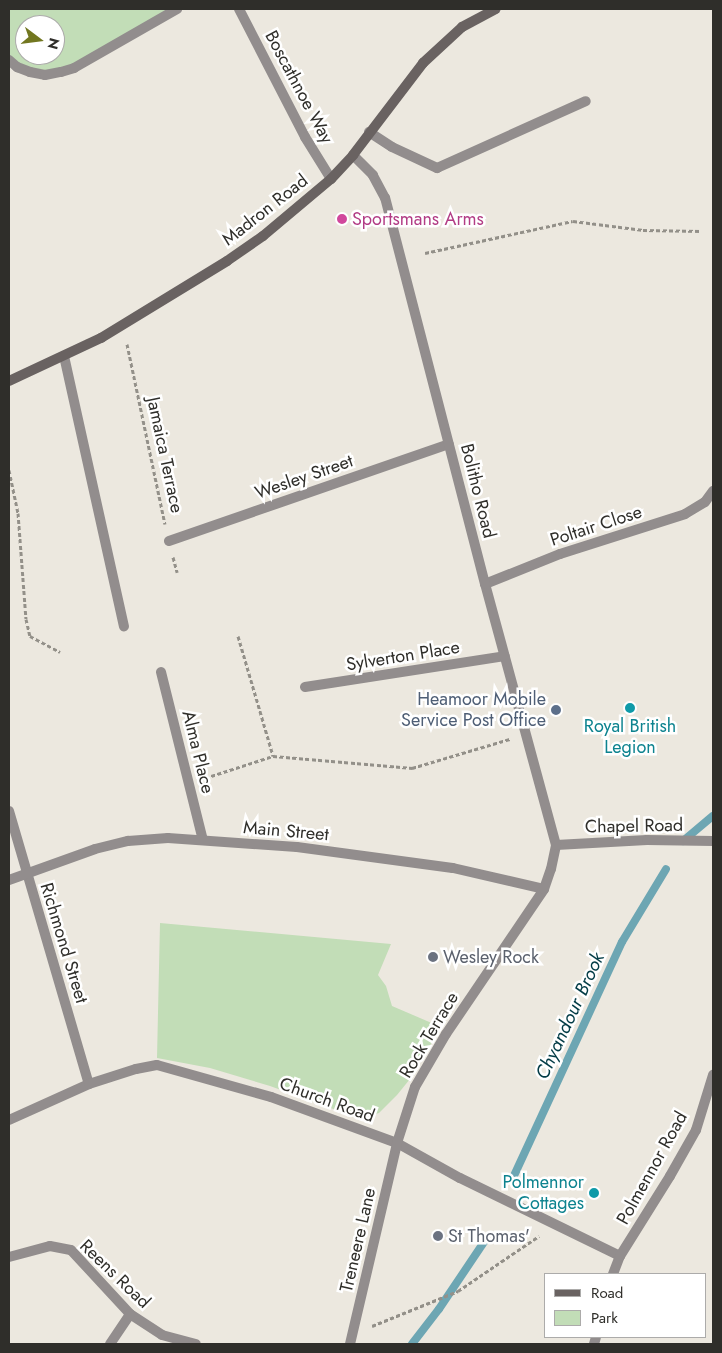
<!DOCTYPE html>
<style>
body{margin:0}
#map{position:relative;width:722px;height:1353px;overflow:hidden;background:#ece8df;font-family:Jost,sans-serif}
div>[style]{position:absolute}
.green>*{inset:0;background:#c2ddb7}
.stream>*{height:8px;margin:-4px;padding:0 4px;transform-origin:4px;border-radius:4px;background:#6da6b3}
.path>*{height:3px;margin-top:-1.5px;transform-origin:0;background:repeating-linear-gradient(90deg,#939089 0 4px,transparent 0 6.5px)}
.service>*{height:10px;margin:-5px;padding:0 5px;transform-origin:5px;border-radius:5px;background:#928d8d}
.minor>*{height:10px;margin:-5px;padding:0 5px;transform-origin:5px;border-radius:5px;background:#928d8d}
.tertiary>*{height:10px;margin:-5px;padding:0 5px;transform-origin:5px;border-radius:5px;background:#928d8d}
.secondary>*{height:10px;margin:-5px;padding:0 5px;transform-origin:5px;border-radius:5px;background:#696261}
.dots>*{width:14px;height:14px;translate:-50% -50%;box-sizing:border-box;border:2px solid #fff;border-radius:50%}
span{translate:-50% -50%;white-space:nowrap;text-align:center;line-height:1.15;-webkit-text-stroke:5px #fff;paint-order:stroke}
.street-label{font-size:18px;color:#2f2e2a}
.hotel-label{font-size:18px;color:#b23c85}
.left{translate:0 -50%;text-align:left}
.service-label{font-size:18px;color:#4e5e75}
.right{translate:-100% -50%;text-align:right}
.culture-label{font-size:18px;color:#0d838f}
.worship-label{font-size:18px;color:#5b616d}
.water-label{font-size:19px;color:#033c46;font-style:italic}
.frame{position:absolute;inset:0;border:10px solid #2f2e2a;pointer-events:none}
.legend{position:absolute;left:544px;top:1273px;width:162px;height:65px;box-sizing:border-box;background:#fff;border:1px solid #acabaa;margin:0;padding:6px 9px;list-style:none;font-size:15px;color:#2f2e2a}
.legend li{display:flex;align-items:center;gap:10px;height:25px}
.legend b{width:25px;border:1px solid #acabaa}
.north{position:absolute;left:15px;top:15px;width:50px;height:50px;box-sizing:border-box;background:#fff;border:1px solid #acabaa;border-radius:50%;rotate:105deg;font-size:14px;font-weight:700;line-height:20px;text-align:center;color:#2f2e2a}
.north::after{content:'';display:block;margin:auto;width:18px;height:22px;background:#727720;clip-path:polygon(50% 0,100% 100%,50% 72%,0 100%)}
</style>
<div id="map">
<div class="green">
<i style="clip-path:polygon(evenodd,9px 9px,177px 9px,74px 68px,45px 75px,9px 60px,9px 9px,25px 25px,55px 25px,55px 55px,25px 55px,25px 25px)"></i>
<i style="clip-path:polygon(160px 923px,391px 944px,378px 975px,386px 986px,392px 1006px,441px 1027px,410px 1079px,397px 1095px,379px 1113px,361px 1119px,270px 1086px,210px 1068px,157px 1058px)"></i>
</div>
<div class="stream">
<i style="left:683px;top:841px;width:39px;rotate:-40deg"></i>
<i style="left:512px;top:1180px;width:262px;rotate:-65.2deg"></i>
<i style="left:622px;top:942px;width:85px;rotate:-58.9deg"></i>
<i style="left:412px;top:1344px;width:44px;rotate:-52.4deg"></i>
<i style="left:439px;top:1309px;width:84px;rotate:-56.1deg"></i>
</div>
<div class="path">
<i style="left:425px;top:253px;width:151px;rotate:-12.2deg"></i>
<i style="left:573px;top:221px;width:71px;rotate:7.3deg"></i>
<i style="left:643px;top:230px;width:58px;rotate:1deg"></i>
<i style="left:127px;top:344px;width:184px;rotate:78.1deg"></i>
<i style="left:9px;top:470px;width:44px;rotate:78.2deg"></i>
<i style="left:18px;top:513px;width:106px;rotate:85.7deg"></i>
<i style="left:26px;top:619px;width:17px;rotate:77deg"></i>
<i style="left:30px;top:636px;width:34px;rotate:28deg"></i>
<i style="left:173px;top:557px;width:16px;rotate:75deg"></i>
<i style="left:238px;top:636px;width:125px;rotate:73.7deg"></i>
<i style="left:205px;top:778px;width:71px;rotate:-17.9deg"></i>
<i style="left:273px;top:756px;width:140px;rotate:4.9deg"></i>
<i style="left:412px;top:768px;width:102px;rotate:-16.5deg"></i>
<i style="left:372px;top:1326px;width:93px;rotate:-22.1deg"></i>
<i style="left:458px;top:1291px;width:98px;rotate:-34.2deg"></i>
</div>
<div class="service">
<i style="left:369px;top:132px;width:27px;rotate:33deg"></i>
<i style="left:392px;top:147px;width:50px;rotate:25deg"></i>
<i style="left:437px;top:168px;width:163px;rotate:-24.2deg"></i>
<i style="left:64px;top:356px;width:277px;rotate:77.5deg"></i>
</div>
<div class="minor">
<i style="left:239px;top:9px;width:144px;rotate:62.7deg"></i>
<i style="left:305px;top:137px;width:49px;rotate:58.2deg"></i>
<i style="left:9px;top:60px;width:11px;rotate:41deg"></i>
<i style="left:17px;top:67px;width:14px;rotate:21deg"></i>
<i style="left:30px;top:72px;width:15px;rotate:11deg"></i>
<i style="left:45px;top:75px;width:16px;rotate:-11deg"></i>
<i style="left:61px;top:72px;width:14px;rotate:-17deg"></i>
<i style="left:74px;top:68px;width:119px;rotate:-29.8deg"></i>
<i style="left:169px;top:541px;width:296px;rotate:-19.1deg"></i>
<i style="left:485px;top:584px;width:81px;rotate:-21.8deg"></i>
<i style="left:560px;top:554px;width:131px;rotate:-17.7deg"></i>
<i style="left:685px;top:514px;width:23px;rotate:-31deg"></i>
<i style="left:705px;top:502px;width:14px;rotate:-54deg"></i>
<i style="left:161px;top:672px;width:173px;rotate:76deg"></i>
<i style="left:305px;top:687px;width:202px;rotate:-8.8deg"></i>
<i style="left:9px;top:811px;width:284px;rotate:73.7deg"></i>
<i style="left:556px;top:845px;width:91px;rotate:-3.1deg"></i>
<i style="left:647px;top:840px;width:66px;rotate:0.9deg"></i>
<i style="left:9px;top:880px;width:91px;rotate:-19.8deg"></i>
<i style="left:95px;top:849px;width:34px;rotate:-14deg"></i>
<i style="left:128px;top:841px;width:40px;rotate:-4.3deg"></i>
<i style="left:168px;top:838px;width:129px;rotate:4deg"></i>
<i style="left:297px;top:847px;width:157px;rotate:7.7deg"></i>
<i style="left:453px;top:868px;width:93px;rotate:13deg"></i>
<i style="left:9px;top:1120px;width:88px;rotate:-24.2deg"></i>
<i style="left:89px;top:1084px;width:49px;rotate:-17.7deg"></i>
<i style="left:136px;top:1069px;width:21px;rotate:-11deg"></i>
<i style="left:157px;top:1065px;width:118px;rotate:15.7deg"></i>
<i style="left:271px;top:1097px;width:134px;rotate:20.1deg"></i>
<i style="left:397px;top:1143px;width:72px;rotate:29.1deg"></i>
<i style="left:460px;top:1178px;width:178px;rotate:26deg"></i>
<i style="left:9px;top:1257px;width:42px;rotate:-15deg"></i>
<i style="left:50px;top:1246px;width:21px;rotate:11deg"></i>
<i style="left:71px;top:1250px;width:87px;rotate:47.3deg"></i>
<i style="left:130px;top:1314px;width:38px;rotate:33deg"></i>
<i style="left:162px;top:1335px;width:35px;rotate:15deg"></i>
<i style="left:110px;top:1344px;width:36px;rotate:-56deg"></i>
<i style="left:350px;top:1344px;width:206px;rotate:-76.8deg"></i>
<i style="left:397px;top:1143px;width:59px;rotate:-72.2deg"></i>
<i style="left:415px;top:1087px;width:61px;rotate:-59.7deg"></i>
<i style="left:446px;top:1034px;width:175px;rotate:-55.9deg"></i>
<i style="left:544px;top:889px;width:21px;rotate:-71deg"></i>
<i style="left:551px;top:869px;width:25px;rotate:-78deg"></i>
<i style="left:556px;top:845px;width:270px;rotate:-105.2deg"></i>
<i style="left:485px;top:584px;width:399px;rotate:-104.5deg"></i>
<i style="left:385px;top:198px;width:26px;rotate:-118deg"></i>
<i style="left:373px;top:175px;width:28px;rotate:-135deg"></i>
</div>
<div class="tertiary">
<i style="left:613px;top:1274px;width:19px;rotate:-69deg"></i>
<i style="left:620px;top:1256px;width:94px;rotate:-58deg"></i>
<i style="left:670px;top:1176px;width:53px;rotate:-60.5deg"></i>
<i style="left:696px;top:1130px;width:58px;rotate:-72.8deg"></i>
<i style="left:594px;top:1344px;width:7px;rotate:-74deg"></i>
</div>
<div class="secondary">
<i style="left:9px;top:381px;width:102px;rotate:-25.1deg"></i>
<i style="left:101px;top:338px;width:148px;rotate:-31.4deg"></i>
<i style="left:227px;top:261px;width:44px;rotate:-34.8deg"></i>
<i style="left:263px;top:236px;width:89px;rotate:-40deg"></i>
<i style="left:331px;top:179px;width:33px;rotate:-47deg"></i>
<i style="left:353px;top:155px;width:116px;rotate:-52.7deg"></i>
<i style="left:423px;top:63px;width:53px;rotate:-42.7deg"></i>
<i style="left:462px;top:27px;width:38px;rotate:-28deg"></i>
</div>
<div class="dots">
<i style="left:342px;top:219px;background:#d1479c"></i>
<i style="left:630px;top:708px;background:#0f9aa8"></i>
<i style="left:556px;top:710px;background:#5c6f8a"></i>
<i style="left:433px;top:957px;background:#6b7280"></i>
<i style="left:594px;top:1193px;background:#0f9aa8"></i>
<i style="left:438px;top:1236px;background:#6b7280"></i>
</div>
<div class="street-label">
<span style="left:299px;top:87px;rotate:62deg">Boscathnoe Way</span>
<span style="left:265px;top:210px;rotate:-38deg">Madron Road</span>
<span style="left:165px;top:455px;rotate:78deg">Jamaica Terrace</span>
<span style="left:304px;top:477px;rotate:-19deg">Wesley Street</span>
<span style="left:478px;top:491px;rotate:76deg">Bolitho Road</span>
<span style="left:596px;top:526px;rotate:-18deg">Poltair Close</span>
<span style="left:403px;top:656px;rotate:-9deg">Sylverton Place</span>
<span style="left:198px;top:752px;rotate:76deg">Alma Place</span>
<span style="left:634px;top:826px;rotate:-1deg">Chapel Road</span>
<span style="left:286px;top:831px;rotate:5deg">Main Street</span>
<span style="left:64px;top:943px;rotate:73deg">Richmond Street</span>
<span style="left:429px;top:1035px;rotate:-59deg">Rock Terrace</span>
<span style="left:327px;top:1100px;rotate:20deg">Church Road</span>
<span style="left:652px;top:1168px;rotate:-61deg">Polmennor Road</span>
<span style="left:358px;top:1240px;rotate:-77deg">Treneere Lane</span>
<span style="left:115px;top:1274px;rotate:44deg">Reens Road</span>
</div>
<div class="hotel-label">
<span class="left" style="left:352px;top:219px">Sportsmans Arms</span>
</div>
<div class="service-label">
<span class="right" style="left:546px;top:710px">Heamoor Mobile<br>Service Post Office</span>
</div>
<div class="culture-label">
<span style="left:630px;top:737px">Royal British<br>Legion</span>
<span class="right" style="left:584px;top:1193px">Polmennor<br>Cottages</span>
</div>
<div class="worship-label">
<span class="left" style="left:443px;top:957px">Wesley Rock</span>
<span class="left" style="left:448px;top:1236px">St Thomas'</span>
</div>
<div class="water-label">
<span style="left:570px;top:1016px;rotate:-65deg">Chyandour Brook</span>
</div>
<div class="frame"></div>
<ul class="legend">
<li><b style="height:6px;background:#696261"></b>Road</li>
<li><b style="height:14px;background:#c2ddb7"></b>Park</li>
</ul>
<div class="north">N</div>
</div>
